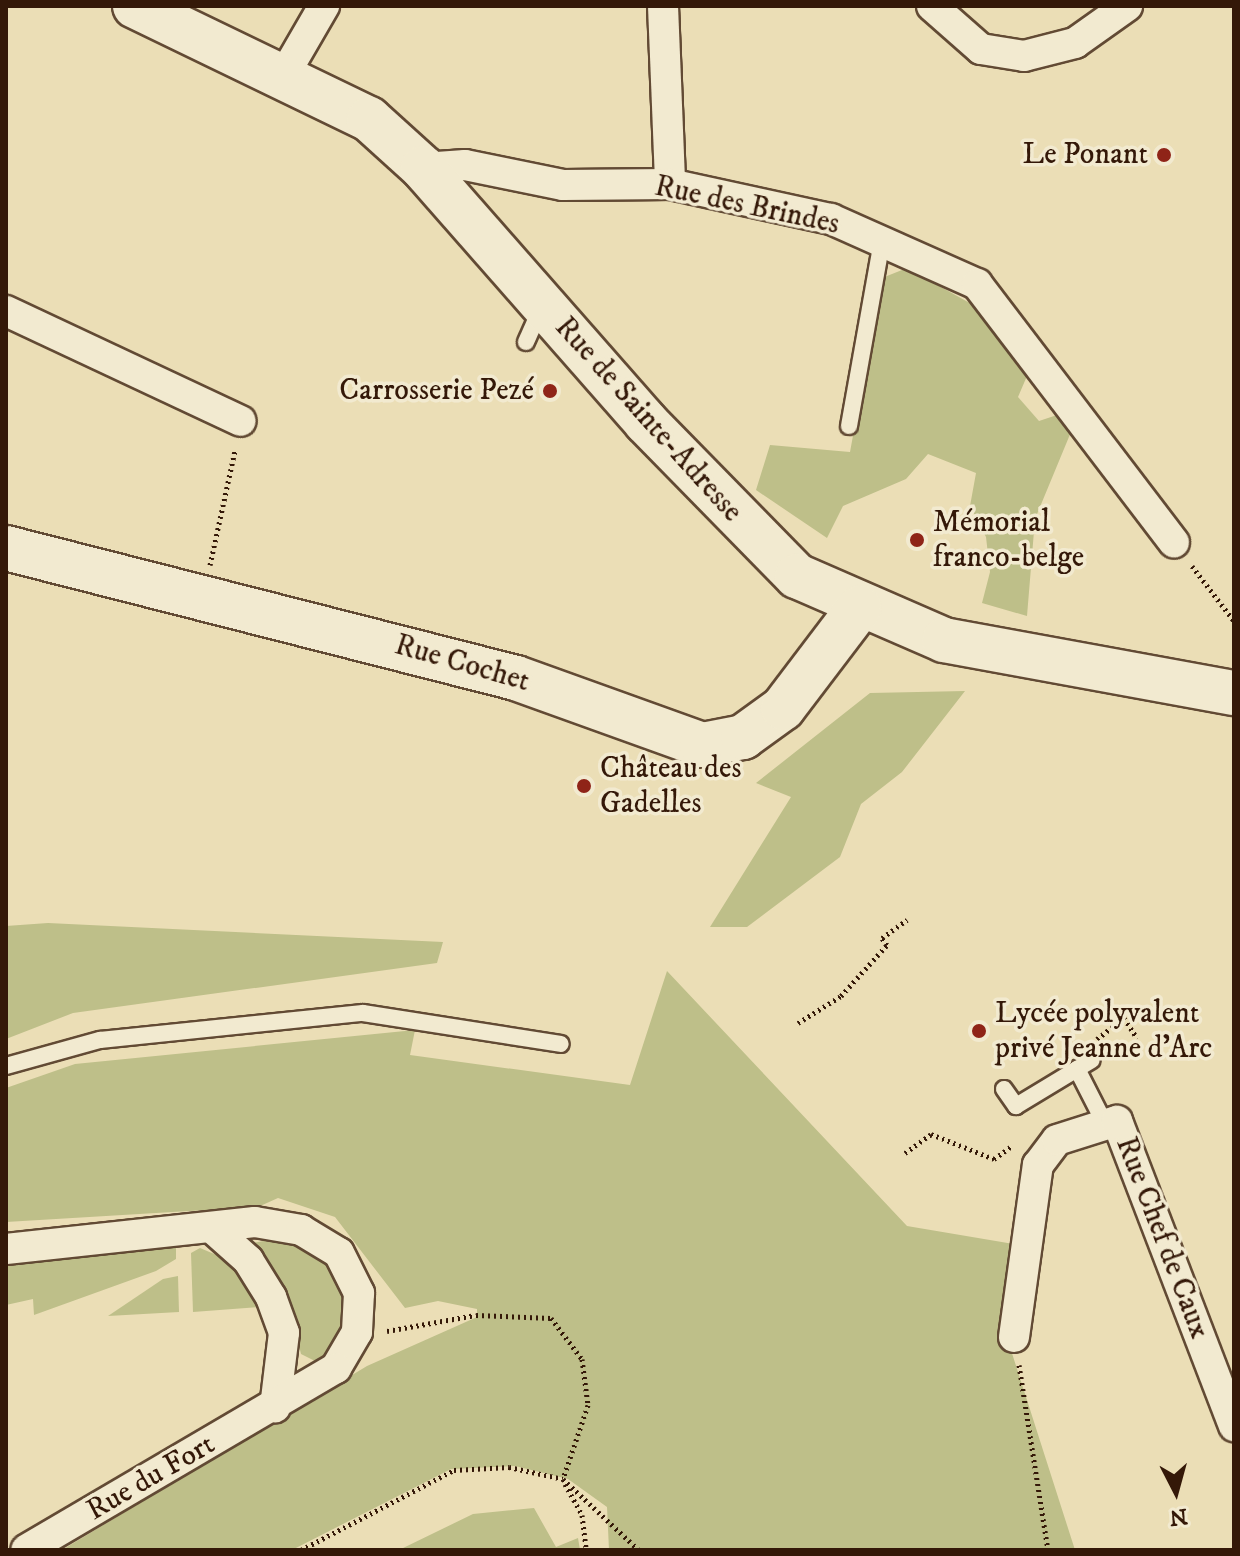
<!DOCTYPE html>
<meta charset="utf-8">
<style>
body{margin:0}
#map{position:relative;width:1240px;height:1556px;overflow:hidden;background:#ebdeb6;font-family:"IM FELL DW Pica",serif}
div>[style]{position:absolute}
.green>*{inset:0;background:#bebf89}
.path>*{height:5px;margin-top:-2.5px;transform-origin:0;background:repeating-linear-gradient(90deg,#341808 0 2px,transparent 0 6px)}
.roads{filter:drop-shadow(2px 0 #624a34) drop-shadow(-2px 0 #624a34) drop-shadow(0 2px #624a34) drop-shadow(0 -2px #624a34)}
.lane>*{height:16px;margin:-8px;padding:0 8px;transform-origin:8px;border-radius:8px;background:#f2ead0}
.street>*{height:30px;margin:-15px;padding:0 15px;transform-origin:15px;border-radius:15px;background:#f2ead0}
.secondary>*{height:44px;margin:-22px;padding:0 22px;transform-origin:22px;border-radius:22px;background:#f2ead0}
.dots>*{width:22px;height:22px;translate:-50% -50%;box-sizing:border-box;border:4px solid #f2ead0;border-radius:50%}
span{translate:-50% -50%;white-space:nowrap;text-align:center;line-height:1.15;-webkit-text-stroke:7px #f2ead0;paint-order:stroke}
.poi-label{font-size:30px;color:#341808}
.right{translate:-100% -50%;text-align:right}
.left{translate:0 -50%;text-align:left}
.street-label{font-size:30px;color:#341808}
.frame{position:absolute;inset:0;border:8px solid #341808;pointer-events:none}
.north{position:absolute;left:1136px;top:1452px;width:80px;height:80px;-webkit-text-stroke:6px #f2ead0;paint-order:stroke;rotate:174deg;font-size:22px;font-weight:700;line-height:32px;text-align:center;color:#341808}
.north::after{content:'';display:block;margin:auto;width:28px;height:36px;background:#341808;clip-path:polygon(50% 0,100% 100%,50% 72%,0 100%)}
</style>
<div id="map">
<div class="green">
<i style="clip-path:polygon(907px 268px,975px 306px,1027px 376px,1018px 397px,1039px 421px,1057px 415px,1071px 432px,1035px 519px,1027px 616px,982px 603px,990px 572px,986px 537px,970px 506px,976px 473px,928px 454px,906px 479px,843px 506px,827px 538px,756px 490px,770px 445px,850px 452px,882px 278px)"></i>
<i style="clip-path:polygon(965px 691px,902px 772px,861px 804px,840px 857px,747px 927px,710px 927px,791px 797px,756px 783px,870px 693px)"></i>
<i style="clip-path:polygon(48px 923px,443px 942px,437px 963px,73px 1013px,6px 1039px,6px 926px)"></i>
<i style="clip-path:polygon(667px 971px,907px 1226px,1020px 1245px,1009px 1344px,1075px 1550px,609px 1550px,607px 1507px,568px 1479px,515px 1466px,451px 1469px,292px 1550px,62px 1550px,367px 1366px,477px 1317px,477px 1309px,438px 1301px,405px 1308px,335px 1217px,278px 1198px,258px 1207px,6px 1222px,6px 1088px,75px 1064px,415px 1030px,410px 1055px,630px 1085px)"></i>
<i style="clip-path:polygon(285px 1237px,323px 1255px,344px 1287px,345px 1332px,319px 1363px,301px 1354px,286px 1293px,248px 1244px)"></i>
<i style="clip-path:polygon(161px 1245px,176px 1247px,176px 1259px,156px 1271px,34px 1315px,33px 1299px,6px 1305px,6px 1263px)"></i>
<i style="clip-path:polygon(200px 1248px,226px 1259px,261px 1307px,193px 1312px,191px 1253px)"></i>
<i style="clip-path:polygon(178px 1276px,179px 1312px,108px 1316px,163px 1279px)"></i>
<i style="clip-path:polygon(534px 1508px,556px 1547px,578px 1538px,580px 1550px,399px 1550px,473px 1514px)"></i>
</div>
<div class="path">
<i style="left:210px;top:565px;width:118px;rotate:-77.7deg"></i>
<i style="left:1192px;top:566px;width:69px;rotate:52.6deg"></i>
<i style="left:798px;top:1023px;width:51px;rotate:-32.1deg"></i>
<i style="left:841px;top:996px;width:69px;rotate:-48deg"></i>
<i style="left:887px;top:945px;width:9px;rotate:-126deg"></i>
<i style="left:882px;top:938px;width:31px;rotate:-36deg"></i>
<i style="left:1097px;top:1039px;width:34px;rotate:-38deg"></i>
<i style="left:1124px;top:1018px;width:24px;rotate:57deg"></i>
<i style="left:905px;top:1153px;width:32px;rotate:-36deg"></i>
<i style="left:931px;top:1134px;width:68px;rotate:21.6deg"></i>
<i style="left:994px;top:1159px;width:22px;rotate:-36deg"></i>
<i style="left:387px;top:1331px;width:90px;rotate:-10.2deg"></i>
<i style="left:476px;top:1315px;width:75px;rotate:2.3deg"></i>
<i style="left:551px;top:1318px;width:51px;rotate:52.9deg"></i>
<i style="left:582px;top:1359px;width:46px;rotate:82.6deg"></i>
<i style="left:588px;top:1405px;width:78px;rotate:108.7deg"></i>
<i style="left:1019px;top:1365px;width:187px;rotate:81.1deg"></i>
<i style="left:565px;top:1484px;width:35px;rotate:61deg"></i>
<i style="left:582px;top:1515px;width:35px;rotate:83deg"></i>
<i style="left:301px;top:1550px;width:173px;rotate:-27.6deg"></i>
<i style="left:454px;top:1470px;width:55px;rotate:-3.1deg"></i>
<i style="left:509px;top:1467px;width:55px;rotate:12.5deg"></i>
<i style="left:563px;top:1479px;width:104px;rotate:43.1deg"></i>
</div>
<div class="roads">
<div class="lane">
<i style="left:526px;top:342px;width:36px;rotate:-66deg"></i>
<i style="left:849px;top:426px;width:189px;rotate:-79.9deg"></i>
<i style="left:6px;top:1066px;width:98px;rotate:-15.5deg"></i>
<i style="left:100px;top:1040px;width:264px;rotate:-5.9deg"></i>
<i style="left:363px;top:1013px;width:200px;rotate:8.9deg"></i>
<i style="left:1077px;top:1069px;width:17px;rotate:-31deg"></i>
<i style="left:1004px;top:1089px;width:21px;rotate:55deg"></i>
<i style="left:1016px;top:1106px;width:71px;rotate:-31.2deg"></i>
<i style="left:1077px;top:1069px;width:62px;rotate:63deg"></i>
</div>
<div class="street">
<i style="left:663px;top:6px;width:178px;rotate:87.7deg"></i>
<i style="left:932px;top:6px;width:65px;rotate:41.3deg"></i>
<i style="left:981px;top:49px;width:44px;rotate:9.2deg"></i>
<i style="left:1024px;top:56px;width:53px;rotate:-14.3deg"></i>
<i style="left:1075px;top:43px;width:64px;rotate:-35.4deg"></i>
<i style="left:284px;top:75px;width:80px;rotate:-59.9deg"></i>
<i style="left:423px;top:168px;width:42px;rotate:-4.1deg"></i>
<i style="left:465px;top:165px;width:100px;rotate:11.5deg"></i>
<i style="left:563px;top:185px;width:107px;rotate:-0.5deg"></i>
<i style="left:670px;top:184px;width:165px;rotate:12.3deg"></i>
<i style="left:831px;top:219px;width:160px;rotate:24deg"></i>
<i style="left:977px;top:284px;width:325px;rotate:52.7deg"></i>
<i style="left:6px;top:311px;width:259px;rotate:25.1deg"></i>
<i style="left:211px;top:1227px;width:50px;rotate:41.7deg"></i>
<i style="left:248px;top:1260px;width:44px;rotate:58.1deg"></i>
<i style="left:271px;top:1297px;width:38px;rotate:70deg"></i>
<i style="left:284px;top:1333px;width:75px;rotate:96.9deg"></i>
<i style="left:6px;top:1249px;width:250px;rotate:-6.2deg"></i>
<i style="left:255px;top:1222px;width:47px;rotate:9.9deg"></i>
<i style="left:301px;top:1230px;width:44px;rotate:31.2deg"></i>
<i style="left:339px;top:1253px;width:45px;rotate:63.4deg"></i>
<i style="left:359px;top:1293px;width:39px;rotate:93deg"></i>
<i style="left:357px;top:1332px;width:42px;rotate:120.3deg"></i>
<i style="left:336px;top:1368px;width:359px;rotate:149.6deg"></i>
<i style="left:1014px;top:1337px;width:174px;rotate:-82.1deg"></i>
<i style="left:1038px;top:1165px;width:31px;rotate:-53deg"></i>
<i style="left:1057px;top:1140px;width:63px;rotate:-17.6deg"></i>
<i style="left:1117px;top:1121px;width:327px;rotate:69deg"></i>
</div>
<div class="secondary">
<i style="left:135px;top:6px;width:260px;rotate:25.8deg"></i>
<i style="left:369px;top:119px;width:73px;rotate:42.2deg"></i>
<i style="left:423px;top:168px;width:338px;rotate:48.7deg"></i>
<i style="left:646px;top:422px;width:216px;rotate:45.6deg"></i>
<i style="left:797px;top:576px;width:160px;rotate:23.5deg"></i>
<i style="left:944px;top:640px;width:295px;rotate:10.4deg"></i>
<i style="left:6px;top:548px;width:526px;rotate:14.3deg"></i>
<i style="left:516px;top:678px;width:198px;rotate:19.8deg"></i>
<i style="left:702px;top:745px;width:42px;rotate:-11deg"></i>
<i style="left:743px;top:737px;width:49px;rotate:-35.9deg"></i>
<i style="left:783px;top:708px;width:126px;rotate:-52.8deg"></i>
</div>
</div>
<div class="dots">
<i style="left:1164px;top:155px;background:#8f2418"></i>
<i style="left:550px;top:391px;background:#8f2418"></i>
<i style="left:917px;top:540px;background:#8f2418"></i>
<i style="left:584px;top:786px;background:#8f2418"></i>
<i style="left:979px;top:1031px;background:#8f2418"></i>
</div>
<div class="poi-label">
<span class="right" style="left:1148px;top:155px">Le Ponant</span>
<span class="right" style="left:534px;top:391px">Carrosserie Pezé</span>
<span class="left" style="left:933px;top:540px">Mémorial<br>franco-belge</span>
<span class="left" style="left:600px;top:786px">Château des<br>Gadelles</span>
<span class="left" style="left:995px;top:1031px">Lycée polyvalent<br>privé Jeanne d'Arc</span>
</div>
<div class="street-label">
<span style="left:747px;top:206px;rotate:12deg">Rue des Brindes</span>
<span style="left:648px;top:420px;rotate:48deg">Rue de Sainte-Adresse</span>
<span style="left:462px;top:664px;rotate:16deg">Rue Cochet</span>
<span style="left:1162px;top:1238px;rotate:69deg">Rue Chef de Caux</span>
<span style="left:151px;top:1478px;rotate:-30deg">Rue du Fort</span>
</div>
<div class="frame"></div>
<div class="north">N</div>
</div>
